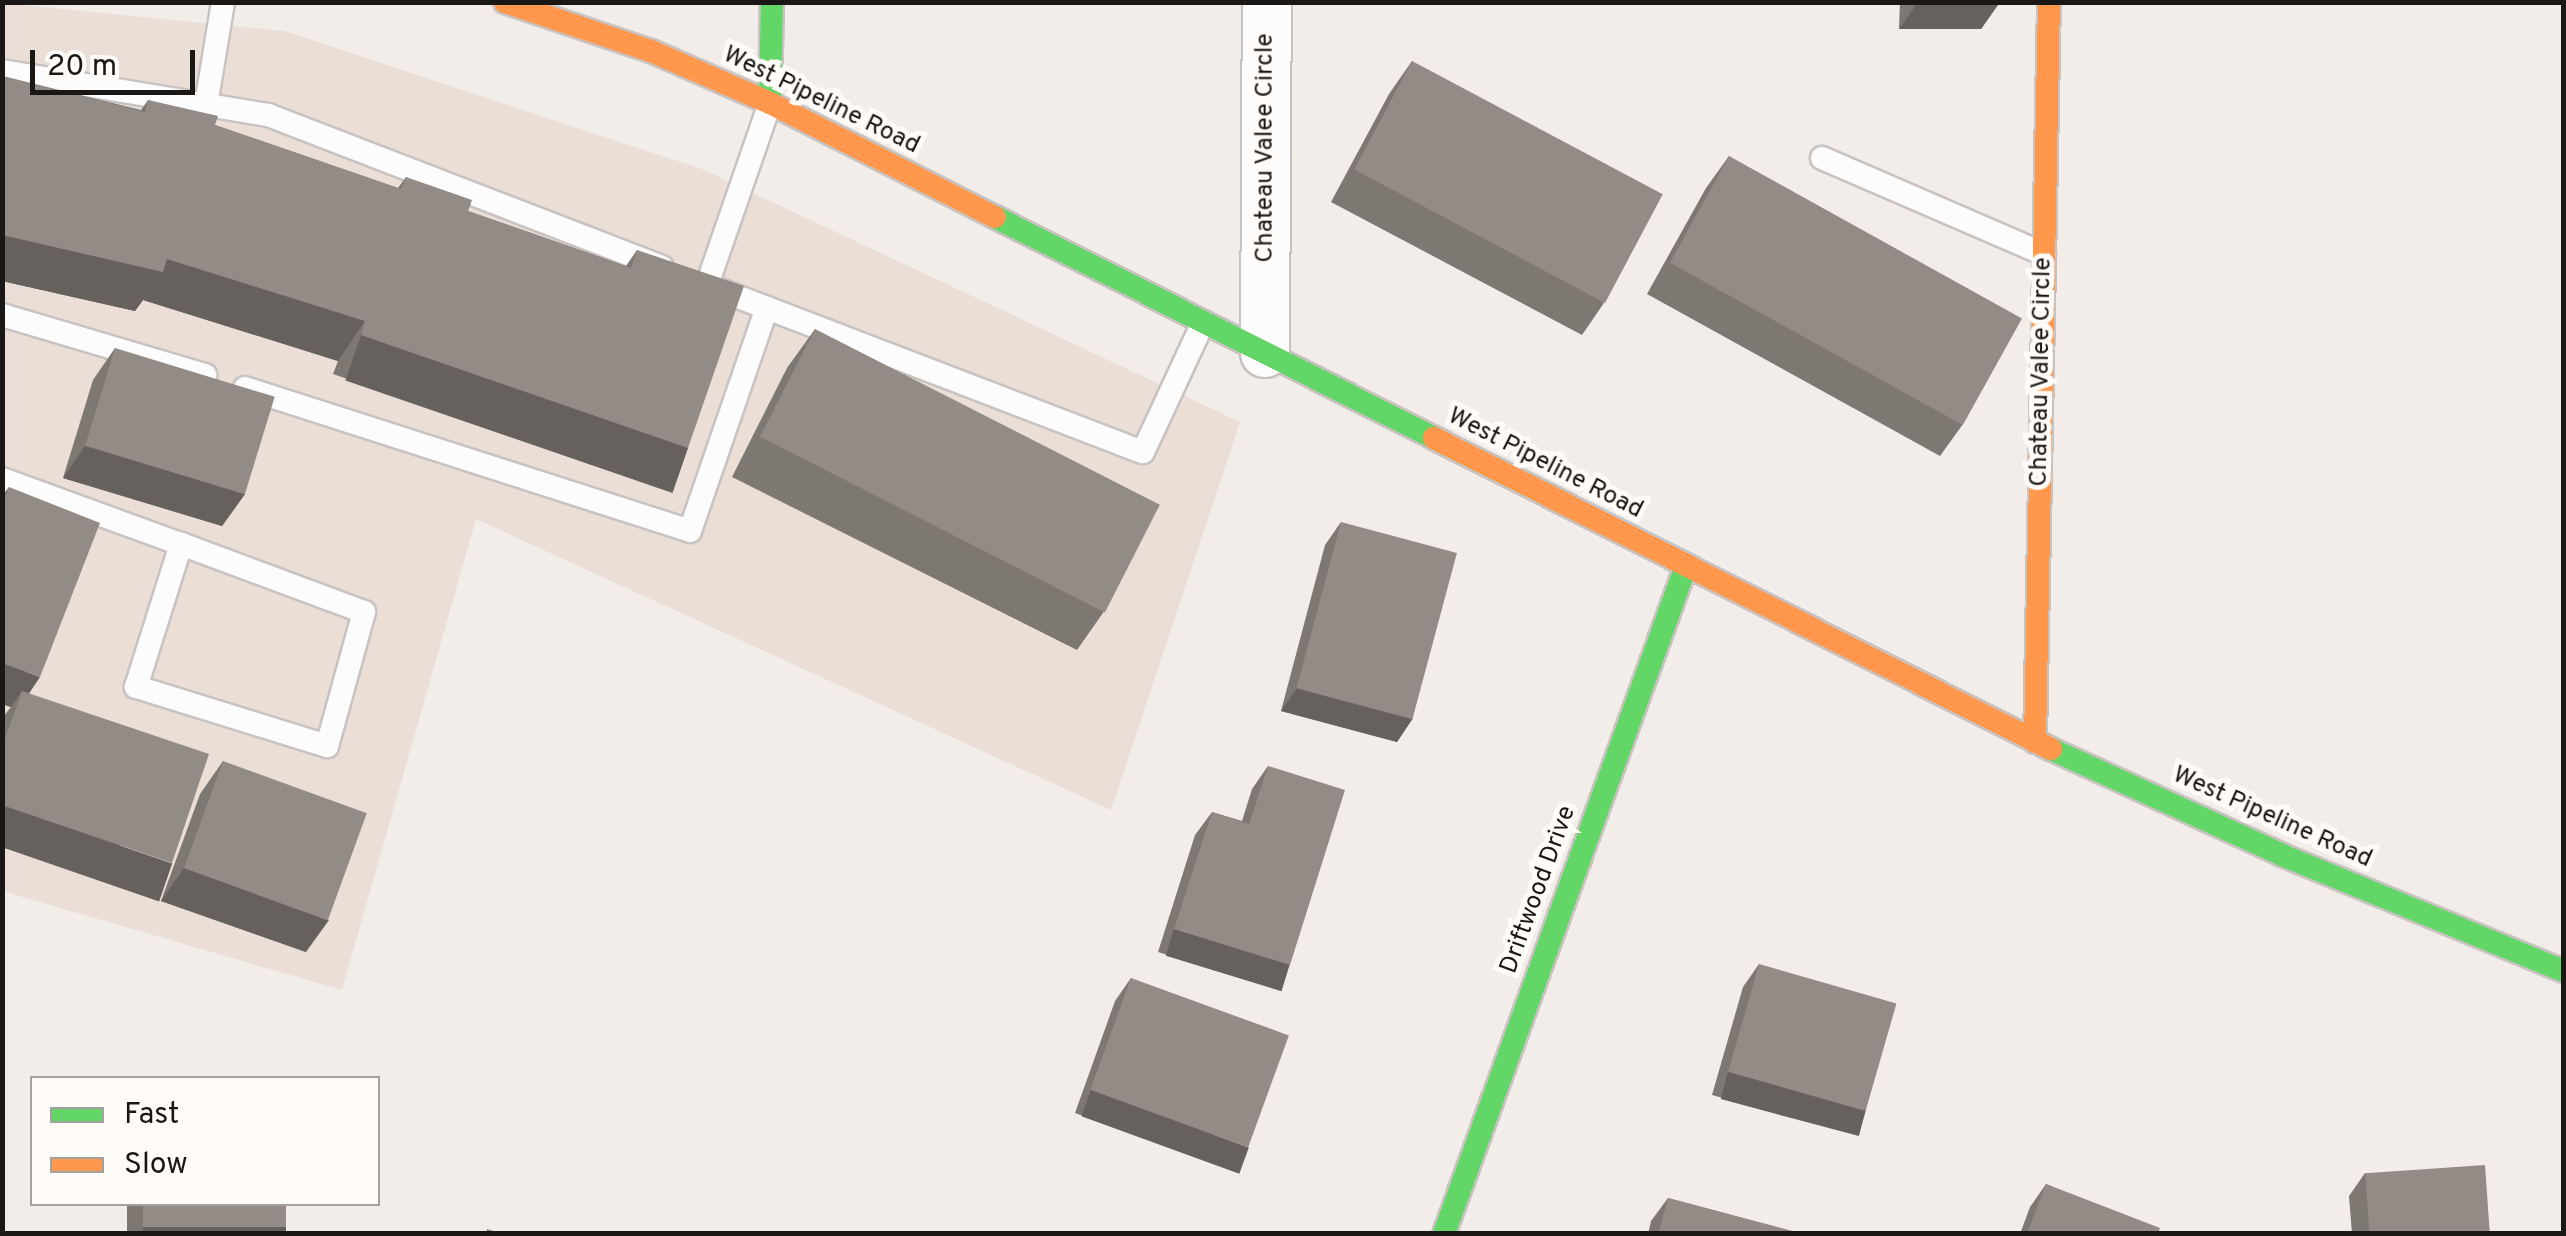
<!DOCTYPE html>
<style>
body{margin:0}
#map{position:relative;width:2566px;height:1236px;overflow:hidden;background:#f3ede9;font-family:Overpass,sans-serif}
div>[style]{position:absolute}
.built>*{inset:0;background:#eaded7}
.roads{filter:drop-shadow(2px 0 #c8c3c0) drop-shadow(-2px 0 #c8c3c0) drop-shadow(0 2px #c8c3c0) drop-shadow(0 -2px #c8c3c0)}
.lane>*{height:22px;margin:-11px;padding:0 11px;transform-origin:11px;border-radius:11px;background:#fdfcfc}
.street>*{height:48px;margin:-24px;padding:0 24px;transform-origin:24px;border-radius:24px;background:#fdfcfc}
.fast>*{height:22px;margin:-11px;padding:0 11px;transform-origin:11px;border-radius:11px;background:#63d668}
.slow>*{height:22px;margin:-11px;padding:0 11px;transform-origin:11px;border-radius:11px;background:#ff974d}
.wall>*{inset:0;background:#7e7872;transform-origin:0 0}
.shaded-wall>*{inset:0;background:#67615d;transform-origin:0 0}
.building>*{inset:0;background:#938b85;transform-origin:0 0}
span{translate:-50% -50%;white-space:nowrap;text-align:center;line-height:1.15;-webkit-text-stroke:10px #fffbf8;paint-order:stroke}
.street-label{font-size:25px;color:#1b1715}
.frame{position:absolute;inset:0;border:5px solid #1b1715;pointer-events:none}
.legend{position:absolute;left:30px;top:1076px;width:350px;height:130px;box-sizing:border-box;background:#fffbf8;border:2px solid #a4a09d;margin:0;padding:12px 18px;list-style:none;font-size:30px;color:#1b1715}
.legend li{display:flex;align-items:center;gap:20px;height:50px}
.legend b{width:50px;border:2px solid #a4a09d}
.scale{position:absolute;left:30px;top:50px;width:165px;height:45px;box-sizing:border-box;border:5px solid #1b1715;border-top:0;padding-left:12px;font-size:30px;line-height:35px;white-space:nowrap;color:#1b1715;-webkit-text-stroke:8px #fffbf8;paint-order:stroke}
</style>
<div id="map">
<div class="built">
<i style="clip-path:polygon(3px 3px,284px 31px,702px 169px,1240px 422px,1111px 810px,476px 519px,342px 990px,2px 891px)"></i>
</div>
<div class="roads">
<div class="lane">
<i style="left:2px;top:71px;width:270px;rotate:9.4deg"></i>
<i style="left:268px;top:115px;width:422px;rotate:21.1deg"></i>
<i style="left:206px;top:105px;width:104px;rotate:-80.6deg"></i>
<i style="left:1822px;top:158px;width:242px;rotate:23.4deg"></i>
<i style="left:707px;top:285px;width:193px;rotate:-70.9deg"></i>
<i style="left:715px;top:288px;width:458px;rotate:21deg"></i>
<i style="left:1143px;top:452px;width:142px;rotate:-65.1deg"></i>
<i style="left:2px;top:315px;width:212px;rotate:16.5deg"></i>
<i style="left:245px;top:388px;width:467px;rotate:17.8deg"></i>
<i style="left:690px;top:531px;width:236px;rotate:-71deg"></i>
<i style="left:2px;top:479px;width:190px;rotate:20deg"></i>
<i style="left:181px;top:544px;width:195px;rotate:20.4deg"></i>
<i style="left:364px;top:612px;width:139px;rotate:105.4deg"></i>
<i style="left:327px;top:746px;width:200px;rotate:-162.8deg"></i>
<i style="left:136px;top:687px;width:150px;rotate:-72.5deg"></i>
</div>
<div class="street">
<i style="left:1265px;top:353px;width:351px;rotate:-89.7deg"></i>
</div>
<div class="fast">
<i style="left:770px;top:103px;width:101px;rotate:-88.9deg"></i>
<i style="left:995px;top:217px;width:491px;rotate:26.7deg"></i>
<i style="left:2051px;top:749px;width:254px;rotate:24.6deg"></i>
<i style="left:2282px;top:855px;width:305px;rotate:22.4deg"></i>
<i style="left:1444px;top:1234px;width:710px;rotate:-70.09deg"></i>
</div>
<div class="slow">
<i style="left:505px;top:2px;width:154px;rotate:18.6deg"></i>
<i style="left:651px;top:51px;width:130px;rotate:23.6deg"></i>
<i style="left:770px;top:103px;width:252px;rotate:26.9deg"></i>
<i style="left:1434px;top:438px;width:691px;rotate:26.75deg"></i>
<i style="left:2035px;top:742px;width:740px;rotate:-88.92deg"></i>
</div>
</div>
<div class="wall">
<i style="clip-path:polygon(1900px 2px,2000px 2px,1981px 29px,1899px 29px)"></i>
<i style="clip-path:polygon(1412px 61px,1604px 303px,1582px 335px,1331px 202px,1389px 94px)"></i>
<i style="clip-path:polygon(2px 76px,141px 110px,148px 100px,215px 125px,398px 188px,406px 177px,468px 211px,626px 266px,637px 250px,688px 448px,660px 488px,333px 374px,338px 361px,143px 300px,135px 311px,2px 281px)"></i>
<i style="clip-path:polygon(1729px 156px,1963px 424px,1940px 456px,1647px 294px,1706px 188px)"></i>
<i style="clip-path:polygon(815px 329px,1105px 610px,1077px 650px,732px 477px,787px 368px)"></i>
<i style="clip-path:polygon(115px 348px,245px 494px,222px 526px,63px 478px,93px 380px)"></i>
<i style="clip-path:polygon(9px 487px,29px 693px,149px 895px,2px 845px,2px 718px,11px 707px,2px 704px,2px 496px)"></i>
<i style="clip-path:polygon(1341px 522px,1413px 718px,1397px 742px,1281px 711px,1325px 545px)"></i>
<i style="clip-path:polygon(223px 761px,306px 952px,161px 901px,200px 794px)"></i>
<i style="clip-path:polygon(1268px 766px,1290px 965px,1274px 988px,1158px 952px,1195px 835px,1212px 812px,1242px 821px,1252px 789px)"></i>
<i style="clip-path:polygon(1759px 964px,1850px 1133px,1712px 1095px,1743px 987px)"></i>
<i style="clip-path:polygon(1131px 978px,1233px 1169px,1075px 1113px,1115px 1001px)"></i>
<i style="clip-path:polygon(2365px 1173px,2490px 1234px,2352px 1234px,2349px 1196px)"></i>
<i style="clip-path:polygon(2046px 1184px,2158px 1234px,2020px 1234px,2030px 1207px)"></i>
<i style="clip-path:polygon(1668px 1198px,1803px 1234px,1648px 1234px,1651px 1221px)"></i>
<i style="left:127px;top:1204px;width:159px;height:30px"></i>
</div>
<div class="shaded-wall">
<i style="clip-path:polygon(1918px 2px,2000px 2px,1981px 29px,1899px 29px)"></i>
<i style="clip-path:polygon(2px 235px,167px 259px,365px 321px,338px 361px,143px 300px,135px 311px,2px 281px)"></i>
<i style="left:361px;top:335px;width:346px;height:48px;rotate:19deg"></i>
<i style="clip-path:polygon(85px 446px,245px 494px,222px 526px,63px 478px)"></i>
<i style="clip-path:polygon(2px 663px,40px 677px,18px 710px,22px 691px,11px 707px,2px 704px)"></i>
<i style="clip-path:polygon(1297px 688px,1413px 718px,1397px 742px,1281px 711px)"></i>
<i style="left:2px;top:805px;width:180px;height:40px;rotate:19deg"></i>
<i style="clip-path:polygon(184px 868px,329px 920px,306px 952px,161px 901px)"></i>
<i style="left:1174px;top:929px;width:121px;height:28px;rotate:17deg"></i>
<i style="left:1728px;top:1072px;width:143px;height:28px;rotate:15deg"></i>
<i style="left:1091px;top:1090px;width:168px;height:28px;rotate:20deg"></i>
<i style="left:143px;top:1227px;width:143px;height:8px"></i>
</div>
<div class="building">
<i style="left:1412px;top:61px;width:284px;height:123px;rotate:28deg"></i>
<i style="clip-path:polygon(2px 76px,145px 112px,148px 100px,218px 116px,215px 125px,401px 189px,406px 177px,472px 200px,468px 211px,631px 268px,637px 250px,744px 286px,688px 448px,361px 335px,365px 321px,167px 259px,163px 272px,2px 235px)"></i>
<i style="left:1729px;top:156px;width:335px;height:122px;rotate:29deg"></i>
<i style="left:815px;top:329px;width:387px;height:121px;rotate:27deg"></i>
<i style="left:115px;top:348px;width:167px;height:102px;rotate:17deg"></i>
<i style="clip-path:polygon(9px 487px,100px 523px,40px 677px,2px 663px,2px 503px)"></i>
<i style="left:1341px;top:522px;width:120px;height:172px;rotate:15deg"></i>
<i style="clip-path:polygon(22px 691px,209px 754px,172px 863px,2px 805px,2px 747px)"></i>
<i style="left:223px;top:761px;width:153px;height:114px;rotate:20deg"></i>
<i style="clip-path:polygon(1268px 766px,1345px 790px,1290px 965px,1174px 929px,1212px 812px,1249px 824px)"></i>
<i style="left:1759px;top:964px;width:143px;height:112px;rotate:16deg"></i>
<i style="left:1131px;top:978px;width:168px;height:119px;rotate:20deg"></i>
<i style="left:2485px;top:1165px;width:69px;height:120px;rotate:86deg"></i>
<i style="clip-path:polygon(2046px 1184px,2160px 1228px,2158px 1234px,2027px 1234px)"></i>
<i style="clip-path:polygon(1668px 1198px,1803px 1234px,1658px 1234px)"></i>
<i style="left:143px;top:1204px;width:143px;height:23px"></i>
<i style="clip-path:polygon(487px 1229px,504px 1234px,486px 1234px)"></i>
</div>
<div class="street-label">
<span style="left:821px;top:101px;rotate:26deg">West Pipeline Road</span>
<span style="left:1266px;top:148px;rotate:-90deg">Chateau Valee Circle</span>
<span style="left:2042px;top:372px;rotate:-89deg">Chateau Valee Circle</span>
<span style="left:1545px;top:464px;rotate:27deg">West Pipeline Road</span>
<span style="left:2272px;top:818px;rotate:24deg">West Pipeline Road</span>
<span style="left:1539px;top:890px;rotate:-70deg">Driftwood Drive</span>
</div>
<div class="frame"></div>
<ul class="legend">
<li><b style="height:12px;background:#63d668"></b>Fast</li>
<li><b style="height:12px;background:#ff974d"></b>Slow</li>
</ul>
<div class="scale">20 m</div>
</div>
